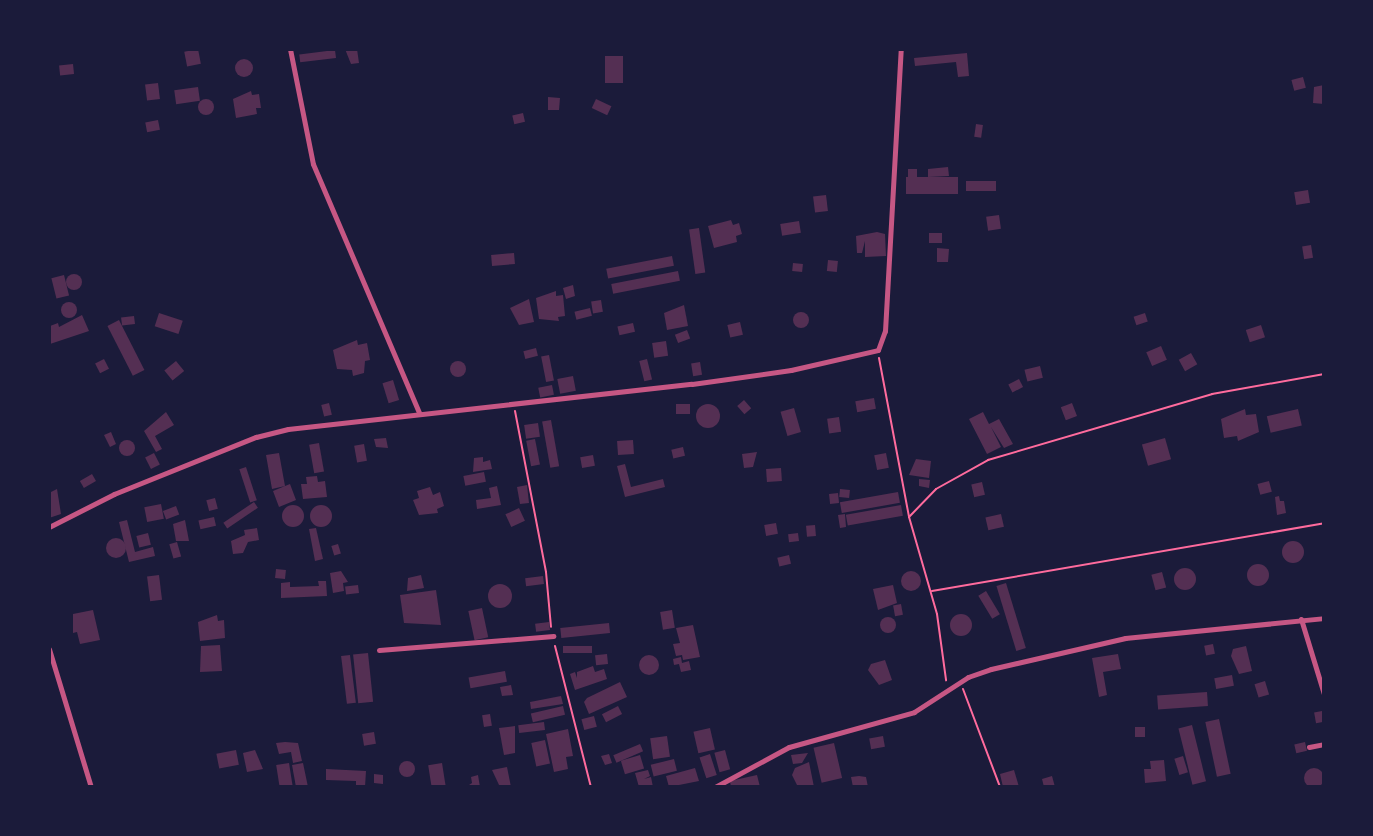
<!DOCTYPE html>
<style>
body{margin:0}
#map{position:relative;width:1373px;height:836px;overflow:hidden;background:#1b1b3a;font-family:"Asap Condensed",sans-serif}
div>[style]{position:absolute}
.building>*{inset:0;background:#542f53;transform-origin:0 0}
.round{border-radius:50%}
.path>*{height:2px;margin:-1px;padding:0 1px;transform-origin:1px;border-radius:1px;background:#ff6b9d}
.minor>*{height:5px;margin:-2.5px;padding:0 2.5px;transform-origin:2.5px;border-radius:2.5px;background:#c65784}
span{translate:-50% -50%;white-space:nowrap;text-align:center;line-height:1.15;-webkit-text-stroke:5px #1b1b3a;paint-order:stroke}
.frame{position:absolute;inset:0;border:51px solid #1b1b3a;pointer-events:none}
</style>
<div id="map">
<div class="building">
<i style="left:198px;top:49px;width:15px;height:14px;rotate:79deg"></i>
<i style="clip-path:polygon(345px 49px,357px 49px,359px 63px,351px 64px)"></i>
<i style="left:335px;top:50px;width:8px;height:36px;rotate:83deg"></i>
<i style="clip-path:polygon(967px 53px,969px 76px,958px 77px,956px 62px,915px 66px,914px 58px)"></i>
<i style="left:605px;top:56px;width:18px;height:27px"></i>
<i class="round" style="left:235px;top:59px;width:18px;height:18px"></i>
<i style="left:73px;top:64px;width:10px;height:14px;rotate:84deg"></i>
<i style="left:1303px;top:77px;width:11px;height:12px;rotate:75deg"></i>
<i style="left:158px;top:83px;width:16px;height:13px;rotate:83deg"></i>
<i style="clip-path:polygon(1324px 85px,1324px 104px,1313px 103px,1314px 87px)"></i>
<i style="left:198px;top:87px;width:14px;height:24px;rotate:82deg"></i>
<i style="clip-path:polygon(251px 91px,252px 95px,259px 94px,261px 108px,256px 108px,257px 114px,236px 118px,233px 99px)"></i>
<i style="clip-path:polygon(548px 97px,560px 98px,559px 110px,548px 110px)"></i>
<i style="left:596px;top:99px;width:17px;height:10px;rotate:25deg"></i>
<i class="round" style="left:198px;top:99px;width:16px;height:16px"></i>
<i style="left:523px;top:113px;width:9px;height:11px;rotate:77deg"></i>
<i style="left:158px;top:120px;width:10px;height:13px;rotate:79deg"></i>
<i style="left:976px;top:124px;width:7px;height:13px;rotate:8deg"></i>
<i style="clip-path:polygon(948px 167px,949px 176px,928px 177px,928px 169px)"></i>
<i style="left:908px;top:169px;width:9px;height:9px"></i>
<i style="left:958px;top:177px;width:17px;height:52px;rotate:90deg"></i>
<i style="left:996px;top:181px;width:10px;height:30px;rotate:90deg"></i>
<i style="left:1308px;top:190px;width:13px;height:14px;rotate:81deg"></i>
<i style="left:826px;top:195px;width:16px;height:13px;rotate:83deg"></i>
<i style="left:999px;top:215px;width:14px;height:13px;rotate:82deg"></i>
<i style="clip-path:polygon(731px 220px,733px 225px,739px 223px,742px 234px,736px 236px,737px 242px,714px 248px,708px 226px)"></i>
<i style="left:799px;top:221px;width:12px;height:19px;rotate:81deg"></i>
<i style="left:699px;top:228px;width:45px;height:10px;rotate:82deg"></i>
<i style="clip-path:polygon(877px 232px,885px 234px,886px 256px,865px 257px,865px 241px,862px 253px,857px 253px,856px 236px)"></i>
<i style="left:942px;top:233px;width:10px;height:13px;rotate:90deg"></i>
<i style="left:1311px;top:245px;width:13px;height:9px;rotate:81deg"></i>
<i style="clip-path:polygon(937px 248px,949px 249px,948px 262px,937px 262px)"></i>
<i style="left:514px;top:253px;width:11px;height:23px;rotate:85deg"></i>
<i style="left:672px;top:256px;width:10px;height:67px;rotate:79deg"></i>
<i style="left:828px;top:260px;width:10px;height:11px;rotate:6deg"></i>
<i style="left:793px;top:263px;width:10px;height:8px;rotate:6deg"></i>
<i style="left:678px;top:271px;width:10px;height:68px;rotate:79deg"></i>
<i class="round" style="left:66px;top:274px;width:16px;height:16px"></i>
<i style="left:64px;top:275px;width:21px;height:13px;rotate:76deg"></i>
<i style="clip-path:polygon(573px 285px,575px 296px,566px 299px,563px 288px)"></i>
<i style="clip-path:polygon(556px 291px,556px 296px,563px 295px,565px 316px,558px 317px,559px 321px,539px 319px,536px 298px)"></i>
<i style="clip-path:polygon(529px 299px,534px 322px,519px 325px,510px 308px)"></i>
<i style="left:601px;top:300px;width:12px;height:10px;rotate:81deg"></i>
<i class="round" style="left:61px;top:302px;width:16px;height:16px"></i>
<i style="clip-path:polygon(684px 305px,688px 326px,667px 330px,664px 313px)"></i>
<i style="left:590px;top:308px;width:8px;height:16px;rotate:76deg"></i>
<i class="round" style="left:793px;top:312px;width:16px;height:16px"></i>
<i style="left:159px;top:313px;width:25px;height:14px;rotate:18deg"></i>
<i style="left:1145px;top:313px;width:9px;height:12px;rotate:72deg"></i>
<i style="clip-path:polygon(82px 315px,89px 331px,50px 344px,50px 326px,58px 323px,59px 327px)"></i>
<i style="left:134px;top:316px;width:8px;height:13px;rotate:83deg"></i>
<i style="left:119px;top:320px;width:56px;height:13px;rotate:63deg"></i>
<i style="left:740px;top:322px;width:13px;height:13px;rotate:77deg"></i>
<i style="left:633px;top:323px;width:9px;height:16px;rotate:77deg"></i>
<i style="left:1261px;top:325px;width:13px;height:16px;rotate:72deg"></i>
<i style="left:687px;top:330px;width:9px;height:13px;rotate:69deg"></i>
<i style="clip-path:polygon(357px 340px,358px 345px,367px 343px,370px 360px,365px 361px,364px 373px,353px 376px,352px 370px,337px 369px,333px 350px)"></i>
<i style="left:666px;top:341px;width:15px;height:14px;rotate:82deg"></i>
<i style="left:1161px;top:346px;width:15px;height:16px;rotate:67deg"></i>
<i style="left:536px;top:348px;width:8px;height:13px;rotate:76deg"></i>
<i style="left:1191px;top:353px;width:13px;height:14px;rotate:61deg"></i>
<i style="left:549px;top:355px;width:26px;height:8px;rotate:79deg"></i>
<i style="left:104px;top:359px;width:11px;height:10px;rotate:63deg"></i>
<i style="left:647px;top:359px;width:21px;height:8px;rotate:76deg"></i>
<i class="round" style="left:450px;top:361px;width:16px;height:16px"></i>
<i style="left:176px;top:361px;width:13px;height:15px;rotate:51deg"></i>
<i style="left:700px;top:362px;width:13px;height:9px;rotate:81deg"></i>
<i style="left:1040px;top:366px;width:12px;height:16px;rotate:76deg"></i>
<i style="left:573px;top:376px;width:15px;height:16px;rotate:79deg"></i>
<i style="left:1019px;top:379px;width:9px;height:12px;rotate:63deg"></i>
<i style="left:393px;top:380px;width:21px;height:11px;rotate:73deg"></i>
<i style="left:552px;top:385px;width:10px;height:14px;rotate:79deg"></i>
<i style="left:874px;top:398px;width:11px;height:19px;rotate:80deg"></i>
<i style="left:744px;top:400px;width:11px;height:9px;rotate:49deg"></i>
<i style="left:329px;top:403px;width:12px;height:8px;rotate:76deg"></i>
<i style="left:1072px;top:403px;width:14px;height:12px;rotate:69deg"></i>
<i style="left:690px;top:404px;width:10px;height:14px;rotate:90deg"></i>
<i class="round" style="left:696px;top:404px;width:24px;height:24px"></i>
<i style="left:794px;top:408px;width:25px;height:14px;rotate:74deg"></i>
<i style="clip-path:polygon(1245px 409px,1246px 415px,1256px 414px,1259px 432px,1238px 441px,1237px 436px,1224px 438px,1221px 419px)"></i>
<i style="left:1298px;top:409px;width:17px;height:32px;rotate:77deg"></i>
<i style="clip-path:polygon(166px 412px,174px 425px,155px 436px,162px 449px,156px 452px,144px 431px)"></i>
<i style="clip-path:polygon(983px 412px,989px 424px,999px 419px,1013px 444px,1004px 448px,991px 427px,1001px 447px,987px 454px,969px 419px)"></i>
<i style="left:839px;top:417px;width:15px;height:12px;rotate:82deg"></i>
<i style="left:551px;top:420px;width:47px;height:9px;rotate:80deg"></i>
<i style="left:538px;top:423px;width:14px;height:14px;rotate:82deg"></i>
<i style="clip-path:polygon(111px 432px,116px 444px,110px 447px,104px 435px)"></i>
<i style="clip-path:polygon(386px 438px,388px 448px,376px 447px,374px 439px)"></i>
<i style="left:1165px;top:438px;width:22px;height:24px;rotate:74deg"></i>
<i style="left:535px;top:439px;width:26px;height:9px;rotate:79deg"></i>
<i class="round" style="left:119px;top:440px;width:16px;height:16px"></i>
<i style="left:633px;top:440px;width:14px;height:16px;rotate:86deg"></i>
<i style="left:319px;top:443px;width:29px;height:10px;rotate:80deg"></i>
<i style="left:364px;top:444px;width:17px;height:10px;rotate:80deg"></i>
<i style="left:683px;top:447px;width:9px;height:12px;rotate:77deg"></i>
<i style="clip-path:polygon(757px 452px,753px 467px,744px 468px,742px 454px)"></i>
<i style="left:154px;top:453px;width:13px;height:10px;rotate:63deg"></i>
<i style="clip-path:polygon(279px 453px,285px 486px,290px 484px,296px 500px,279px 507px,273px 491px,285px 486px,272px 489px,266px 455px)"></i>
<i style="left:886px;top:453px;width:15px;height:12px;rotate:79deg"></i>
<i style="left:593px;top:455px;width:11px;height:13px;rotate:80deg"></i>
<i style="clip-path:polygon(483px 457px,483px 462px,490px 460px,492px 469px,473px 472px,474px 458px)"></i>
<i style="clip-path:polygon(916px 459px,931px 461px,929px 478px,909px 475px)"></i>
<i style="clip-path:polygon(625px 464px,631px 487px,663px 479px,665px 487px,625px 497px,617px 466px)"></i>
<i style="left:246px;top:467px;width:35px;height:7px;rotate:72deg"></i>
<i style="left:781px;top:468px;width:13px;height:15px;rotate:86deg"></i>
<i style="left:484px;top:472px;width:10px;height:21px;rotate:79deg"></i>
<i style="left:92px;top:474px;width:8px;height:14px;rotate:60deg"></i>
<i style="clip-path:polygon(317px 476px,318px 482px,325px 481px,327px 497px,303px 499px,301px 484px,307px 484px,306px 477px)"></i>
<i style="clip-path:polygon(919px 479px,930px 480px,929px 488px,919px 486px)"></i>
<i style="left:1269px;top:481px;width:11px;height:12px;rotate:75deg"></i>
<i style="left:982px;top:482px;width:13px;height:11px;rotate:77deg"></i>
<i style="clip-path:polygon(527px 485px,529px 503px,520px 504px,517px 487px)"></i>
<i style="clip-path:polygon(497px 486px,501px 505px,477px 509px,476px 500px,491px 498px,489px 488px)"></i>
<i style="clip-path:polygon(430px 487px,433px 495px,440px 492px,444px 506px,437px 509px,438px 513px,419px 515px,413px 500px,419px 498px,417px 491px)"></i>
<i style="clip-path:polygon(57px 489px,61px 514px,49px 518px,49px 493px)"></i>
<i style="left:840px;top:489px;width:10px;height:8px;rotate:6deg"></i>
<i style="left:898px;top:492px;width:11px;height:59px;rotate:80deg"></i>
<i style="left:838px;top:493px;width:10px;height:9px;rotate:84deg"></i>
<i style="clip-path:polygon(1279px 496px,1280px 501px,1284px 501px,1286px 513px,1277px 515px,1275px 497px)"></i>
<i style="left:215px;top:498px;width:11px;height:9px;rotate:75deg"></i>
<i style="left:254px;top:502px;width:7px;height:37px;rotate:56deg"></i>
<i style="left:161px;top:504px;width:15px;height:17px;rotate:79deg"></i>
<i class="round" style="left:310px;top:505px;width:22px;height:22px"></i>
<i class="round" style="left:282px;top:505px;width:22px;height:22px"></i>
<i style="left:901px;top:505px;width:11px;height:56px;rotate:80deg"></i>
<i style="left:176px;top:506px;width:9px;height:14px;rotate:69deg"></i>
<i style="left:519px;top:508px;width:14px;height:15px;rotate:65deg"></i>
<i style="clip-path:polygon(845px 514px,846px 527px,840px 528px,838px 515px)"></i>
<i style="left:1001px;top:514px;width:13px;height:16px;rotate:77deg"></i>
<i style="left:214px;top:517px;width:9px;height:16px;rotate:77deg"></i>
<i style="clip-path:polygon(127px 520px,135px 552px,153px 547px,155px 556px,129px 562px,119px 522px)"></i>
<i style="clip-path:polygon(185px 520px,189px 541px,176px 541px,173px 524px)"></i>
<i style="left:776px;top:523px;width:11px;height:12px;rotate:80deg"></i>
<i style="left:815px;top:525px;width:11px;height:9px;rotate:85deg"></i>
<i style="clip-path:polygon(257px 528px,259px 540px,248px 542px,243px 553px,233px 554px,231px 541px,245px 535px,244px 530px)"></i>
<i style="clip-path:polygon(316px 528px,323px 559px,315px 561px,309px 529px)"></i>
<i style="left:148px;top:533px;width:12px;height:12px;rotate:76deg"></i>
<i style="left:798px;top:533px;width:8px;height:10px;rotate:83deg"></i>
<i class="round" style="left:106px;top:538px;width:20px;height:20px"></i>
<i class="round" style="left:1282px;top:541px;width:22px;height:22px"></i>
<i style="left:177px;top:542px;width:15px;height:8px;rotate:74deg"></i>
<i style="left:338px;top:544px;width:10px;height:7px;rotate:73deg"></i>
<i style="left:789px;top:555px;width:9px;height:12px;rotate:77deg"></i>
<i class="round" style="left:1247px;top:564px;width:22px;height:22px"></i>
<i class="round" style="left:1174px;top:568px;width:22px;height:22px"></i>
<i style="left:276px;top:569px;width:10px;height:9px;rotate:6deg"></i>
<i class="round" style="left:901px;top:571px;width:20px;height:20px"></i>
<i style="clip-path:polygon(341px 571px,348px 582px,343px 583px,344px 591px,333px 593px,330px 573px)"></i>
<i style="left:1162px;top:572px;width:16px;height:11px;rotate:75deg"></i>
<i style="left:159px;top:575px;width:25px;height:12px;rotate:83deg"></i>
<i style="clip-path:polygon(421px 575px,424px 588px,407px 591px,408px 578px)"></i>
<i style="left:543px;top:576px;width:8px;height:18px;rotate:83deg"></i>
<i style="clip-path:polygon(318px 581px,326px 581px,327px 596px,281px 598px,281px 583px,290px 582px,290px 587px,319px 586px)"></i>
<i style="left:1006px;top:583px;width:68px;height:10px;rotate:73deg"></i>
<i class="round" style="left:488px;top:584px;width:24px;height:24px"></i>
<i style="left:358px;top:585px;width:8px;height:13px;rotate:83deg"></i>
<i style="clip-path:polygon(893px 585px,897px 603px,878px 610px,873px 589px)"></i>
<i style="clip-path:polygon(436px 590px,441px 625px,404px 623px,400px 595px)"></i>
<i style="left:986px;top:591px;width:27px;height:9px;rotate:59deg"></i>
<i style="left:901px;top:604px;width:11px;height:8px;rotate:80deg"></i>
<i style="left:482px;top:608px;width:30px;height:14px;rotate:78deg"></i>
<i style="clip-path:polygon(93px 610px,100px 640px,80px 644px,77px 632px,73px 633px,73px 614px)"></i>
<i style="left:672px;top:610px;width:18px;height:12px;rotate:81deg"></i>
<i class="round" style="left:950px;top:614px;width:22px;height:22px"></i>
<i style="clip-path:polygon(217px 615px,218px 621px,224px 620px,225px 638px,200px 641px,198px 622px)"></i>
<i class="round" style="left:880px;top:617px;width:16px;height:16px"></i>
<i style="left:549px;top:622px;width:8px;height:14px;rotate:83deg"></i>
<i style="left:609px;top:623px;width:10px;height:49px;rotate:84deg"></i>
<i style="clip-path:polygon(693px 625px,700px 657px,683px 660px,682px 655px,676px 656px,673px 644px,680px 643px,676px 628px)"></i>
<i style="left:1213px;top:644px;width:10px;height:9px;rotate:79deg"></i>
<i style="clip-path:polygon(220px 645px,222px 671px,200px 672px,201px 646px)"></i>
<i style="left:592px;top:646px;width:7px;height:29px;rotate:90deg"></i>
<i style="clip-path:polygon(1246px 646px,1252px 671px,1239px 674px,1231px 656px,1233px 649px)"></i>
<i style="left:368px;top:653px;width:49px;height:15px;rotate:84deg"></i>
<i style="left:607px;top:654px;width:10px;height:12px;rotate:84deg"></i>
<i style="clip-path:polygon(1118px 654px,1121px 669px,1103px 672px,1107px 695px,1099px 697px,1092px 658px)"></i>
<i style="left:350px;top:655px;width:48px;height:9px;rotate:83deg"></i>
<i class="round" style="left:639px;top:655px;width:20px;height:20px"></i>
<i style="clip-path:polygon(681px 657px,682px 663px,689px 661px,691px 670px,681px 672px,679px 664px,674px 665px,673px 659px)"></i>
<i style="clip-path:polygon(885px 660px,892px 680px,879px 685px,868px 670px,871px 664px)"></i>
<i style="clip-path:polygon(593px 666px,595px 672px,604px 669px,607px 679px,575px 690px,570px 674px,575px 672px,577px 678px,577px 672px)"></i>
<i style="left:505px;top:671px;width:11px;height:37px;rotate:80deg"></i>
<i style="left:1232px;top:675px;width:11px;height:18px;rotate:80deg"></i>
<i style="left:1265px;top:681px;width:14px;height:11px;rotate:73deg"></i>
<i style="clip-path:polygon(620px 682px,627px 697px,589px 714px,584px 702px,587px 698px)"></i>
<i style="clip-path:polygon(511px 685px,513px 695px,502px 696px,500px 687px)"></i>
<i style="left:1207px;top:692px;width:14px;height:50px;rotate:86deg"></i>
<i style="clip-path:polygon(561px 696px,563px 704px,531px 709px,530px 702px)"></i>
<i style="left:563px;top:706px;width:9px;height:33px;rotate:77deg"></i>
<i style="left:618px;top:706px;width:9px;height:18px;rotate:63deg"></i>
<i style="left:1322px;top:711px;width:11px;height:8px;rotate:80deg"></i>
<i style="left:490px;top:714px;width:12px;height:8px;rotate:81deg"></i>
<i style="left:594px;top:716px;width:11px;height:13px;rotate:75deg"></i>
<i style="left:1219px;top:719px;width:56px;height:14px;rotate:78deg"></i>
<i style="left:544px;top:722px;width:8px;height:26px;rotate:83deg"></i>
<i style="left:1192px;top:725px;width:58px;height:14px;rotate:76deg"></i>
<i style="clip-path:polygon(515px 726px,515px 753px,504px 755px,499px 728px)"></i>
<i style="left:1135px;top:727px;width:10px;height:10px"></i>
<i style="left:710px;top:728px;width:22px;height:17px;rotate:77deg"></i>
<i style="clip-path:polygon(568px 729px,573px 756px,566px 757px,568px 769px,554px 772px,546px 734px)"></i>
<i style="left:374px;top:732px;width:12px;height:12px;rotate:81deg"></i>
<i style="left:667px;top:736px;width:21px;height:17px;rotate:82deg"></i>
<i style="left:883px;top:736px;width:11px;height:14px;rotate:80deg"></i>
<i style="left:545px;top:740px;width:24px;height:14px;rotate:78deg"></i>
<i style="clip-path:polygon(285px 742px,298px 743px,302px 761px,293px 763px,291px 752px,279px 754px,276px 743px)"></i>
<i style="left:1305px;top:742px;width:9px;height:11px;rotate:77deg"></i>
<i style="left:834px;top:743px;width:36px;height:21px;rotate:77deg"></i>
<i style="left:640px;top:744px;width:8px;height:29px;rotate:67deg"></i>
<i style="left:236px;top:750px;width:15px;height:20px;rotate:79deg"></i>
<i style="clip-path:polygon(255px 750px,263px 769px,247px 772px,243px 753px)"></i>
<i style="left:725px;top:750px;width:20px;height:11px;rotate:75deg"></i>
<i style="clip-path:polygon(808px 753px,802px 763px,793px 764px,791px 755px)"></i>
<i style="clip-path:polygon(609px 754px,612px 763px,605px 765px,601px 756px)"></i>
<i style="left:710px;top:754px;width:22px;height:11px;rotate:72deg"></i>
<i style="left:640px;top:755px;width:14px;height:20px;rotate:73deg"></i>
<i style="left:1183px;top:756px;width:17px;height:9px;rotate:73deg"></i>
<i style="left:674px;top:759px;width:12px;height:24px;rotate:76deg"></i>
<i style="clip-path:polygon(1164px 760px,1166px 781px,1145px 783px,1144px 769px,1151px 769px,1150px 761px)"></i>
<i class="round" style="left:399px;top:761px;width:16px;height:16px"></i>
<i style="clip-path:polygon(809px 762px,814px 787px,798px 787px,792px 775px,795px 768px)"></i>
<i style="left:289px;top:763px;width:24px;height:13px;rotate:81deg"></i>
<i style="clip-path:polygon(303px 763px,308px 787px,296px 787px,292px 765px)"></i>
<i style="left:442px;top:763px;width:24px;height:14px;rotate:81deg"></i>
<i style="clip-path:polygon(507px 767px,511px 787px,500px 787px,492px 770px)"></i>
<i style="clip-path:polygon(695px 768px,699px 781px,669px 787px,666px 776px)"></i>
<i class="round" style="left:1304px;top:768px;width:20px;height:20px"></i>
<i style="clip-path:polygon(326px 769px,366px 771px,365px 787px,356px 787px,356px 781px,326px 780px)"></i>
<i style="clip-path:polygon(648px 770px,650px 776px,644px 779px,651px 777px,653px 787px,639px 787px,635px 773px)"></i>
<i style="clip-path:polygon(1014px 770px,1019px 787px,1003px 787px,1000px 774px)"></i>
<i style="clip-path:polygon(374px 774px,383px 775px,383px 784px,374px 783px)"></i>
<i style="clip-path:polygon(478px 775px,480px 787px,466px 787px,472px 783px,471px 777px)"></i>
<i style="clip-path:polygon(757px 775px,760px 787px,731px 787px,730px 781px)"></i>
<i style="clip-path:polygon(859px 776px,866px 777px,868px 787px,853px 787px,851px 777px)"></i>
<i style="clip-path:polygon(1052px 776px,1055px 787px,1044px 787px,1042px 779px)"></i>
</div>
<div class="path">
<i style="left:879px;top:358px;width:162px;rotate:79.3deg"></i>
<i style="left:909px;top:517px;width:101px;rotate:73.9deg"></i>
<i style="left:937px;top:614px;width:67px;rotate:82.2deg"></i>
<i style="left:515px;top:411px;width:164px;rotate:79.1deg"></i>
<i style="left:546px;top:572px;width:55px;rotate:84.8deg"></i>
<i style="left:909px;top:517px;width:39px;rotate:-46deg"></i>
<i style="left:936px;top:489px;width:60px;rotate:-29.1deg"></i>
<i style="left:988px;top:460px;width:234px;rotate:-16.4deg"></i>
<i style="left:1212px;top:394px;width:114px;rotate:-10.1deg"></i>
<i style="left:932px;top:591px;width:398px;rotate:-9.8deg"></i>
<i style="left:555px;top:646px;width:146px;rotate:75.7deg"></i>
<i style="left:963px;top:689px;width:105px;rotate:69.3deg"></i>
</div>
<div class="minor">
<i style="left:290px;top:49px;width:117px;rotate:78.7deg"></i>
<i style="left:313px;top:164px;width:271px;rotate:66.9deg"></i>
<i style="left:49px;top:527px;width:73px;rotate:-26.9deg"></i>
<i style="left:114px;top:494px;width:153px;rotate:-21.9deg"></i>
<i style="left:256px;top:437px;width:33px;rotate:-14deg"></i>
<i style="left:288px;top:429px;width:406px;rotate:-6.4deg"></i>
<i style="left:692px;top:384px;width:100px;rotate:-8deg"></i>
<i style="left:791px;top:370px;width:89px;rotate:-12.9deg"></i>
<i style="left:878px;top:350px;width:20px;rotate:-70deg"></i>
<i style="left:885px;top:331px;width:282px;rotate:-86.8deg"></i>
<i style="left:1301px;top:619px;width:78px;rotate:73deg"></i>
<i style="left:49px;top:649px;width:144px;rotate:73.1deg"></i>
<i style="left:379px;top:650px;width:175px;rotate:-4.6deg"></i>
<i style="left:1309px;top:747px;width:15px;rotate:-11deg"></i>
<i style="left:715px;top:787px;width:84px;rotate:-28.4deg"></i>
<i style="left:789px;top:747px;width:130px;rotate:-15.6deg"></i>
<i style="left:914px;top:712px;width:64px;rotate:-32.9deg"></i>
<i style="left:968px;top:677px;width:24px;rotate:-19deg"></i>
<i style="left:991px;top:669px;width:138px;rotate:-13deg"></i>
<i style="left:1125px;top:638px;width:200px;rotate:-5.7deg"></i>
</div>
<div class="frame"></div>
</div>
